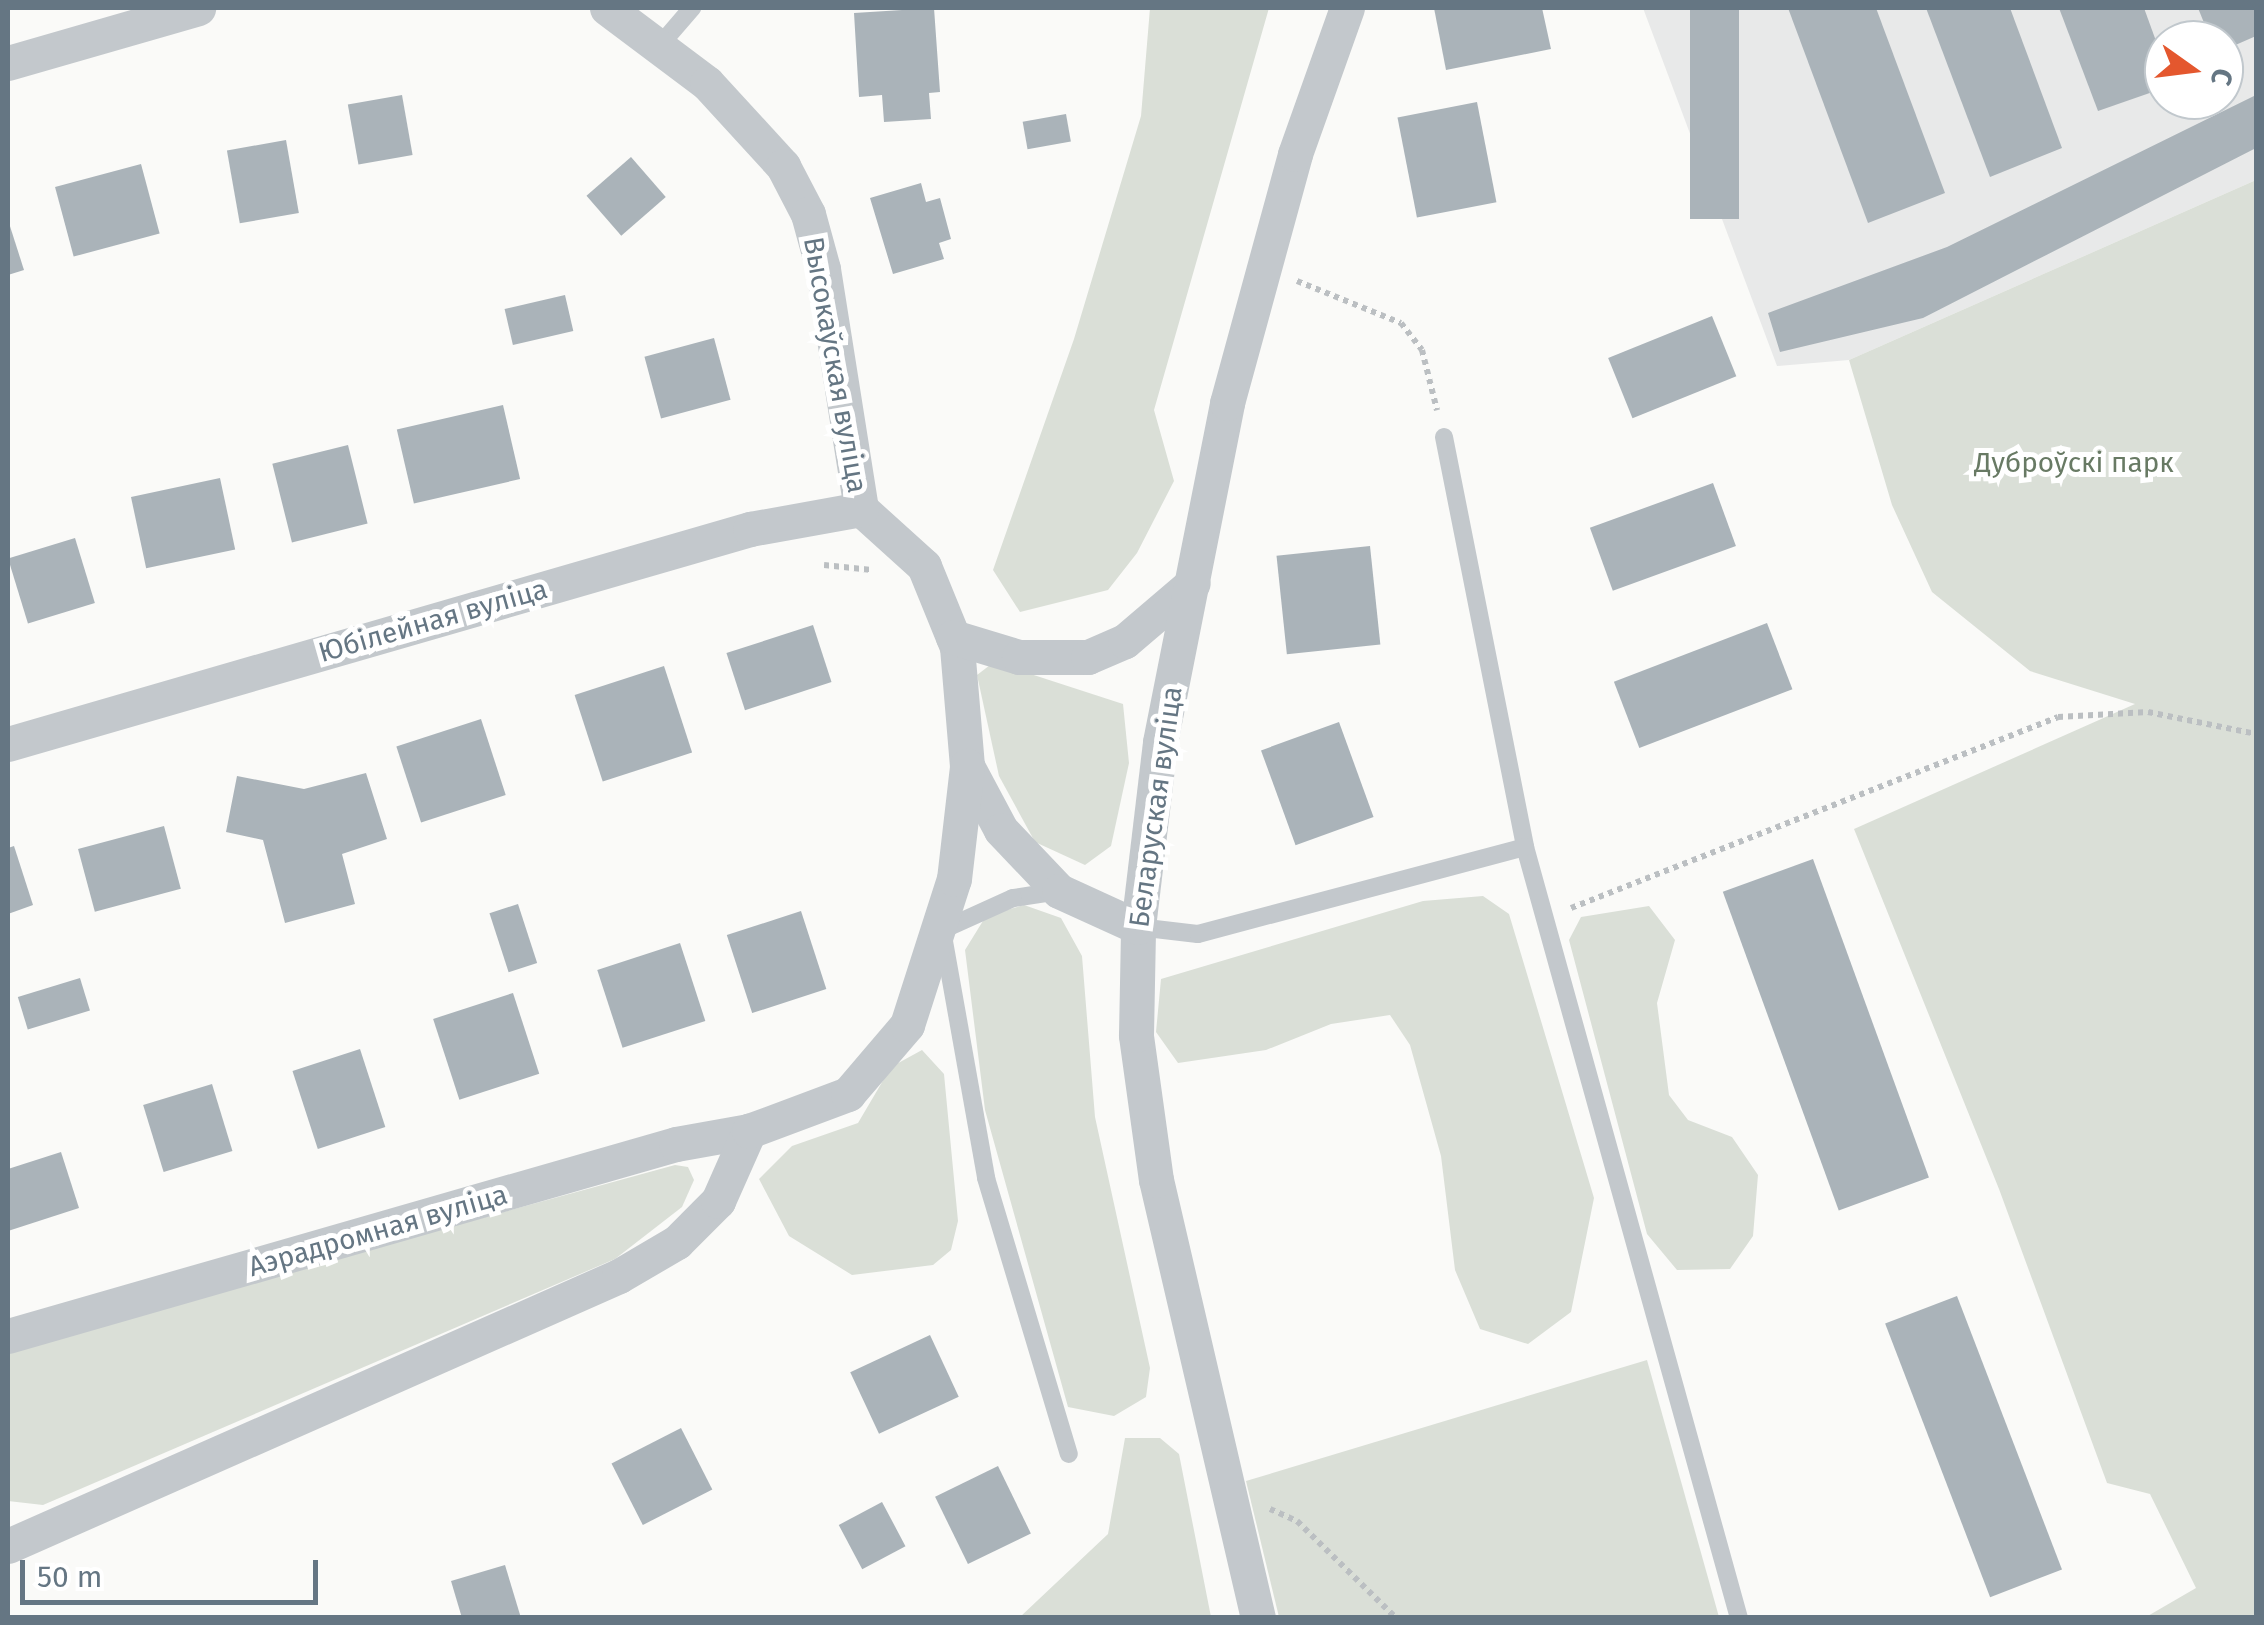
<!DOCTYPE html>
<meta charset="utf-8">
<style>
body{margin:0}
#map{position:relative;width:2264px;height:1625px;overflow:hidden;background:#fafaf8;font-family:"Fira Sans",sans-serif}
div>[style]{position:absolute}
.built>*{inset:0;background:#e8e9e9}
.green>*{inset:0;background:#dadfd7}
.building>*{inset:0;background:#aab3b9;transform-origin:0 0}
.path>*{height:6px;margin-top:-3px;transform-origin:0;background:repeating-linear-gradient(90deg,#bbbfc2 0 5px,transparent 0 10px)}
.lane>*{height:18px;margin:-9px;padding:0 9px;transform-origin:9px;border-radius:9px;background:#c3c8cc}
.street>*{height:35px;margin:-17.5px;padding:0 17.5px;transform-origin:17.5px;border-radius:17.5px;background:#c3c8cc}
span{translate:-50% -50%;white-space:nowrap;text-align:center;line-height:1.15;-webkit-text-stroke:10px #fff;paint-order:stroke}
.street-label{font-size:28px;color:#657683}
.park-label{font-size:28px;color:#687a64}
.frame{position:absolute;inset:0;border:10px solid #657683;pointer-events:none}
.north{position:absolute;left:2144px;top:20px;width:100px;height:100px;box-sizing:border-box;background:#fff;border:2px solid #c1c8cd;border-radius:50%;rotate:104deg;font-size:28px;font-weight:700;line-height:40px;text-align:center;color:#657683}
.north::after{content:'';display:block;margin:auto;width:35px;height:45px;background:#e4572e;clip-path:polygon(50% 0,100% 100%,50% 72%,0 100%)}
.scale{position:absolute;left:20px;top:1560px;width:298px;height:45px;box-sizing:border-box;border:5px solid #657683;border-top:0;padding-left:12px;font-size:30px;line-height:35px;white-space:nowrap;color:#657683;-webkit-text-stroke:8px #fff;paint-order:stroke}
</style>
<div id="map">
<div class="built">
<i style="clip-path:polygon(evenodd,1643px 8px,2256px 8px,2256px 180px,1849px 360px,1777px 366px,1643px 8px,2164px 40px,2224px 40px,2224px 100px,2164px 100px,2164px 40px)"></i>
</div>
<div class="green">
<i style="clip-path:polygon(1150px 8px,1269px 8px,1154px 410px,1174px 481px,1137px 553px,1108px 590px,1020px 612px,993px 570px,1074px 339px,1141px 116px)"></i>
<i style="clip-path:polygon(2256px 180px,2256px 1617px,2146px 1617px,2196px 1588px,2150px 1494px,2107px 1483px,1999px 1189px,1854px 829px,2135px 704px,2030px 671px,1932px 592px,1892px 505px,1849px 360px)"></i>
<i style="clip-path:polygon(994px 662px,1123px 704px,1129px 763px,1111px 846px,1085px 865px,1035px 842px,999px 776px,977px 675px)"></i>
<i style="clip-path:polygon(1483px 896px,1509px 914px,1594px 1198px,1571px 1312px,1528px 1344px,1480px 1329px,1455px 1270px,1441px 1156px,1410px 1045px,1390px 1015px,1331px 1024px,1266px 1050px,1178px 1063px,1156px 1032px,1161px 979px,1423px 901px)"></i>
<i style="clip-path:polygon(1024px 905px,1061px 918px,1082px 956px,1095px 1117px,1150px 1368px,1146px 1397px,1114px 1416px,1068px 1407px,985px 1110px,965px 950px,986px 916px)"></i>
<i style="clip-path:polygon(1649px 906px,1675px 940px,1657px 1003px,1669px 1095px,1688px 1120px,1732px 1137px,1758px 1175px,1753px 1236px,1730px 1269px,1677px 1270px,1647px 1234px,1569px 940px,1581px 917px)"></i>
<i style="clip-path:polygon(922px 1050px,944px 1074px,958px 1221px,951px 1250px,933px 1265px,852px 1275px,789px 1236px,759px 1179px,792px 1146px,858px 1123px,891px 1067px)"></i>
<i style="clip-path:polygon(675px 1165px,688px 1167px,694px 1180px,682px 1207px,615px 1259px,43px 1505px,8px 1501px,8px 1348px)"></i>
<i style="clip-path:polygon(1647px 1360px,1719px 1617px,1279px 1617px,1246px 1481px)"></i>
<i style="clip-path:polygon(1125px 1438px,1160px 1438px,1179px 1454px,1211px 1617px,1020px 1617px,1108px 1534px)"></i>
</div>
<div class="building">
<i style="clip-path:polygon(934px 8px,940px 92px,929px 93px,931px 119px,884px 122px,882px 95px,859px 97px,854px 13px)"></i>
<i style="clip-path:polygon(1434px 8px,1542px 8px,1551px 49px,1446px 70px)"></i>
<i style="left:1690px;top:8px;width:49px;height:211px"></i>
<i style="clip-path:polygon(1788px 8px,1876px 8px,1945px 193px,1868px 223px)"></i>
<i style="clip-path:polygon(1926px 8px,2010px 8px,2062px 148px,1990px 177px)"></i>
<i style="clip-path:polygon(2059px 8px,2144px 8px,2164px 63px,2164px 88px,2098px 111px)"></i>
<i style="clip-path:polygon(2198px 8px,2256px 8px,2256px 36px,2224px 50px,2224px 40px,2211px 40px)"></i>
<i style="left:402px;top:95px;width:61px;height:55px;rotate:80deg"></i>
<i style="clip-path:polygon(2256px 95px,2256px 148px,1923px 318px,1780px 352px,1768px 313px,1947px 247px)"></i>
<i style="left:1477px;top:102px;width:102px;height:81px;rotate:79deg"></i>
<i style="left:1066px;top:114px;width:28px;height:44px;rotate:80deg"></i>
<i style="left:286px;top:140px;width:74px;height:60px;rotate:80deg"></i>
<i style="left:631px;top:157px;width:53px;height:59px;rotate:49deg"></i>
<i style="left:141px;top:164px;width:72px;height:89px;rotate:75deg"></i>
<i style="clip-path:polygon(921px 183px,926px 202px,940px 198px,951px 239px,939px 243px,944px 259px,893px 274px,870px 198px)"></i>
<i style="clip-path:polygon(8px 220px,24px 270px,8px 275px)"></i>
<i style="left:565px;top:295px;width:37px;height:62px;rotate:77deg"></i>
<i style="left:1712px;top:316px;width:65px;height:112px;rotate:68deg"></i>
<i style="left:714px;top:338px;width:64px;height:72px;rotate:75deg"></i>
<i style="left:503px;top:405px;width:76px;height:109px;rotate:77deg"></i>
<i style="left:348px;top:445px;width:81px;height:78px;rotate:76deg"></i>
<i style="left:220px;top:478px;width:73px;height:91px;rotate:78deg"></i>
<i style="left:1713px;top:483px;width:67px;height:131px;rotate:70deg"></i>
<i style="left:75px;top:538px;width:68px;height:70px;rotate:73deg"></i>
<i style="left:1370px;top:546px;width:99px;height:94px;rotate:84deg"></i>
<i style="left:1767px;top:623px;width:71px;height:164px;rotate:69deg"></i>
<i style="left:813px;top:625px;width:60px;height:91px;rotate:72deg"></i>
<i style="left:664px;top:666px;width:91px;height:94px;rotate:72deg"></i>
<i style="left:481px;top:719px;width:80px;height:89px;rotate:72deg"></i>
<i style="left:1339px;top:722px;width:101px;height:83px;rotate:70deg"></i>
<i style="clip-path:polygon(366px 773px,387px 839px,342px 854px,355px 904px,285px 923px,263px 840px,226px 832px,237px 776px,304px 789px)"></i>
<i style="left:164px;top:826px;width:65px;height:89px;rotate:75deg"></i>
<i style="clip-path:polygon(14px 846px,33px 905px,8px 914px,8px 848px)"></i>
<i style="left:1813px;top:859px;width:339px;height:96px;rotate:70deg"></i>
<i style="left:518px;top:904px;width:62px;height:30px;rotate:72deg"></i>
<i style="left:801px;top:911px;width:82px;height:78px;rotate:72deg"></i>
<i style="left:680px;top:943px;width:82px;height:87px;rotate:72deg"></i>
<i style="left:80px;top:978px;width:34px;height:65px;rotate:73deg"></i>
<i style="left:513px;top:993px;width:85px;height:84px;rotate:72deg"></i>
<i style="left:360px;top:1049px;width:82px;height:71px;rotate:72deg"></i>
<i style="left:212px;top:1084px;width:70px;height:72px;rotate:73deg"></i>
<i style="clip-path:polygon(61px 1152px,79px 1208px,8px 1231px,8px 1169px)"></i>
<i style="left:1957px;top:1296px;width:293px;height:77px;rotate:69deg"></i>
<i style="left:930px;top:1335px;width:68px;height:88px;rotate:65deg"></i>
<i style="left:681px;top:1428px;width:69px;height:78px;rotate:63deg"></i>
<i style="left:998px;top:1466px;width:75px;height:70px;rotate:64deg"></i>
<i style="left:882px;top:1502px;width:50px;height:49px;rotate:62deg"></i>
<i style="clip-path:polygon(505px 1565px,521px 1618px,462px 1618px,451px 1581px)"></i>
</div>
<div class="path">
<i style="left:1297px;top:281px;width:112px;rotate:22deg"></i>
<i style="left:1401px;top:323px;width:34px;rotate:52deg"></i>
<i style="left:1422px;top:350px;width:62px;rotate:76deg"></i>
<i style="left:824px;top:565px;width:48px;rotate:5.9deg"></i>
<i style="left:1571px;top:908px;width:523px;rotate:-21.41deg"></i>
<i style="left:2058px;top:717px;width:90px;rotate:-3.2deg"></i>
<i style="left:2148px;top:712px;width:110px;rotate:11.5deg"></i>
<i style="left:1270px;top:1509px;width:30px;rotate:24deg"></i>
<i style="left:1297px;top:1521px;width:139px;rotate:44.4deg"></i>
</div>
<div class="lane">
<i style="left:661px;top:44px;width:48px;rotate:-49.3deg"></i>
<i style="left:1444px;top:437px;width:418px;rotate:78.8deg"></i>
<i style="left:1525px;top:847px;width:800px;rotate:74.49deg"></i>
<i style="left:1059px;top:891px;width:47px;rotate:171.3deg"></i>
<i style="left:1013px;top:898px;width:78px;rotate:155.7deg"></i>
<i style="left:942px;top:930px;width:252px;rotate:79.9deg"></i>
<i style="left:986px;top:1178px;width:288px;rotate:73.3deg"></i>
<i style="left:1138px;top:927px;width:60px;rotate:6.7deg"></i>
<i style="left:1198px;top:934px;width:338px;rotate:-14.9deg"></i>
</div>
<div class="street">
<i style="left:607px;top:8px;width:125px;rotate:36.9deg"></i>
<i style="left:707px;top:83px;width:113px;rotate:47.5deg"></i>
<i style="left:783px;top:166px;width:54px;rotate:62.5deg"></i>
<i style="left:808px;top:214px;width:57px;rotate:74.7deg"></i>
<i style="left:823px;top:269px;width:243px;rotate:81deg"></i>
<i style="left:8px;top:63px;width:198px;rotate:-16.1deg"></i>
<i style="left:861px;top:509px;width:85px;rotate:42.1deg"></i>
<i style="left:924px;top:566px;width:87px;rotate:67.8deg"></i>
<i style="left:957px;top:647px;width:119px;rotate:85.2deg"></i>
<i style="left:967px;top:766px;width:72px;rotate:62deg"></i>
<i style="left:1001px;top:830px;width:84px;rotate:46.4deg"></i>
<i style="left:1059px;top:891px;width:87px;rotate:24.5deg"></i>
<i style="left:953px;top:637px;width:69px;rotate:16.9deg"></i>
<i style="left:1019px;top:657px;width:69px"></i>
<i style="left:1088px;top:657px;width:40px;rotate:-23.4deg"></i>
<i style="left:1125px;top:641px;width:89px;rotate:-40.5deg"></i>
<i style="left:8px;top:744px;width:773px;rotate:-16.16deg"></i>
<i style="left:750px;top:529px;width:113px;rotate:-10.2deg"></i>
<i style="left:8px;top:1336px;width:695px;rotate:-16.04deg"></i>
<i style="left:676px;top:1144px;width:74px;rotate:-10.1deg"></i>
<i style="left:8px;top:1546px;width:668px;rotate:-23.84deg"></i>
<i style="left:619px;top:1276px;width:67px;rotate:-30.4deg"></i>
<i style="left:677px;top:1242px;width:58px;rotate:-45deg"></i>
<i style="left:718px;top:1201px;width:77px;rotate:-66.1deg"></i>
<i style="left:749px;top:1131px;width:106px;rotate:-20.5deg"></i>
<i style="left:848px;top:1094px;width:91px;rotate:-49.5deg"></i>
<i style="left:907px;top:1025px;width:153px;rotate:-72.2deg"></i>
<i style="left:954px;top:879px;width:114px;rotate:-83.4deg"></i>
<i style="left:1258px;top:1618px;width:450px;rotate:-103.1deg"></i>
<i style="left:1156px;top:1180px;width:146px;rotate:-97.9deg"></i>
<i style="left:1136px;top:1035px;width:108px;rotate:-88.9deg"></i>
<i style="left:1138px;top:927px;width:186px;rotate:-83.2deg"></i>
<i style="left:1160px;top:742px;width:346px;rotate:-78.8deg"></i>
<i style="left:1227px;top:403px;width:258px;rotate:-74.7deg"></i>
<i style="left:1295px;top:154px;width:155px;rotate:-70.4deg"></i>
</div>
<div class="street-label">
<span style="left:835px;top:365px;rotate:80deg">Высокаўская вуліца</span>
<span style="left:433px;top:621px;rotate:-16deg">Юбілейная вуліца</span>
<span style="left:1156px;top:807px;rotate:-82deg">Беларуская вуліца</span>
<span style="left:378px;top:1231px;rotate:-16deg">Аэрадромная вуліца</span>
</div>
<div class="park-label">
<span style="left:2074px;top:463px">Дуброўскі парк</span>
</div>
<div class="frame"></div>
<div class="north">С</div>
<div class="scale">50 m</div>
</div>
